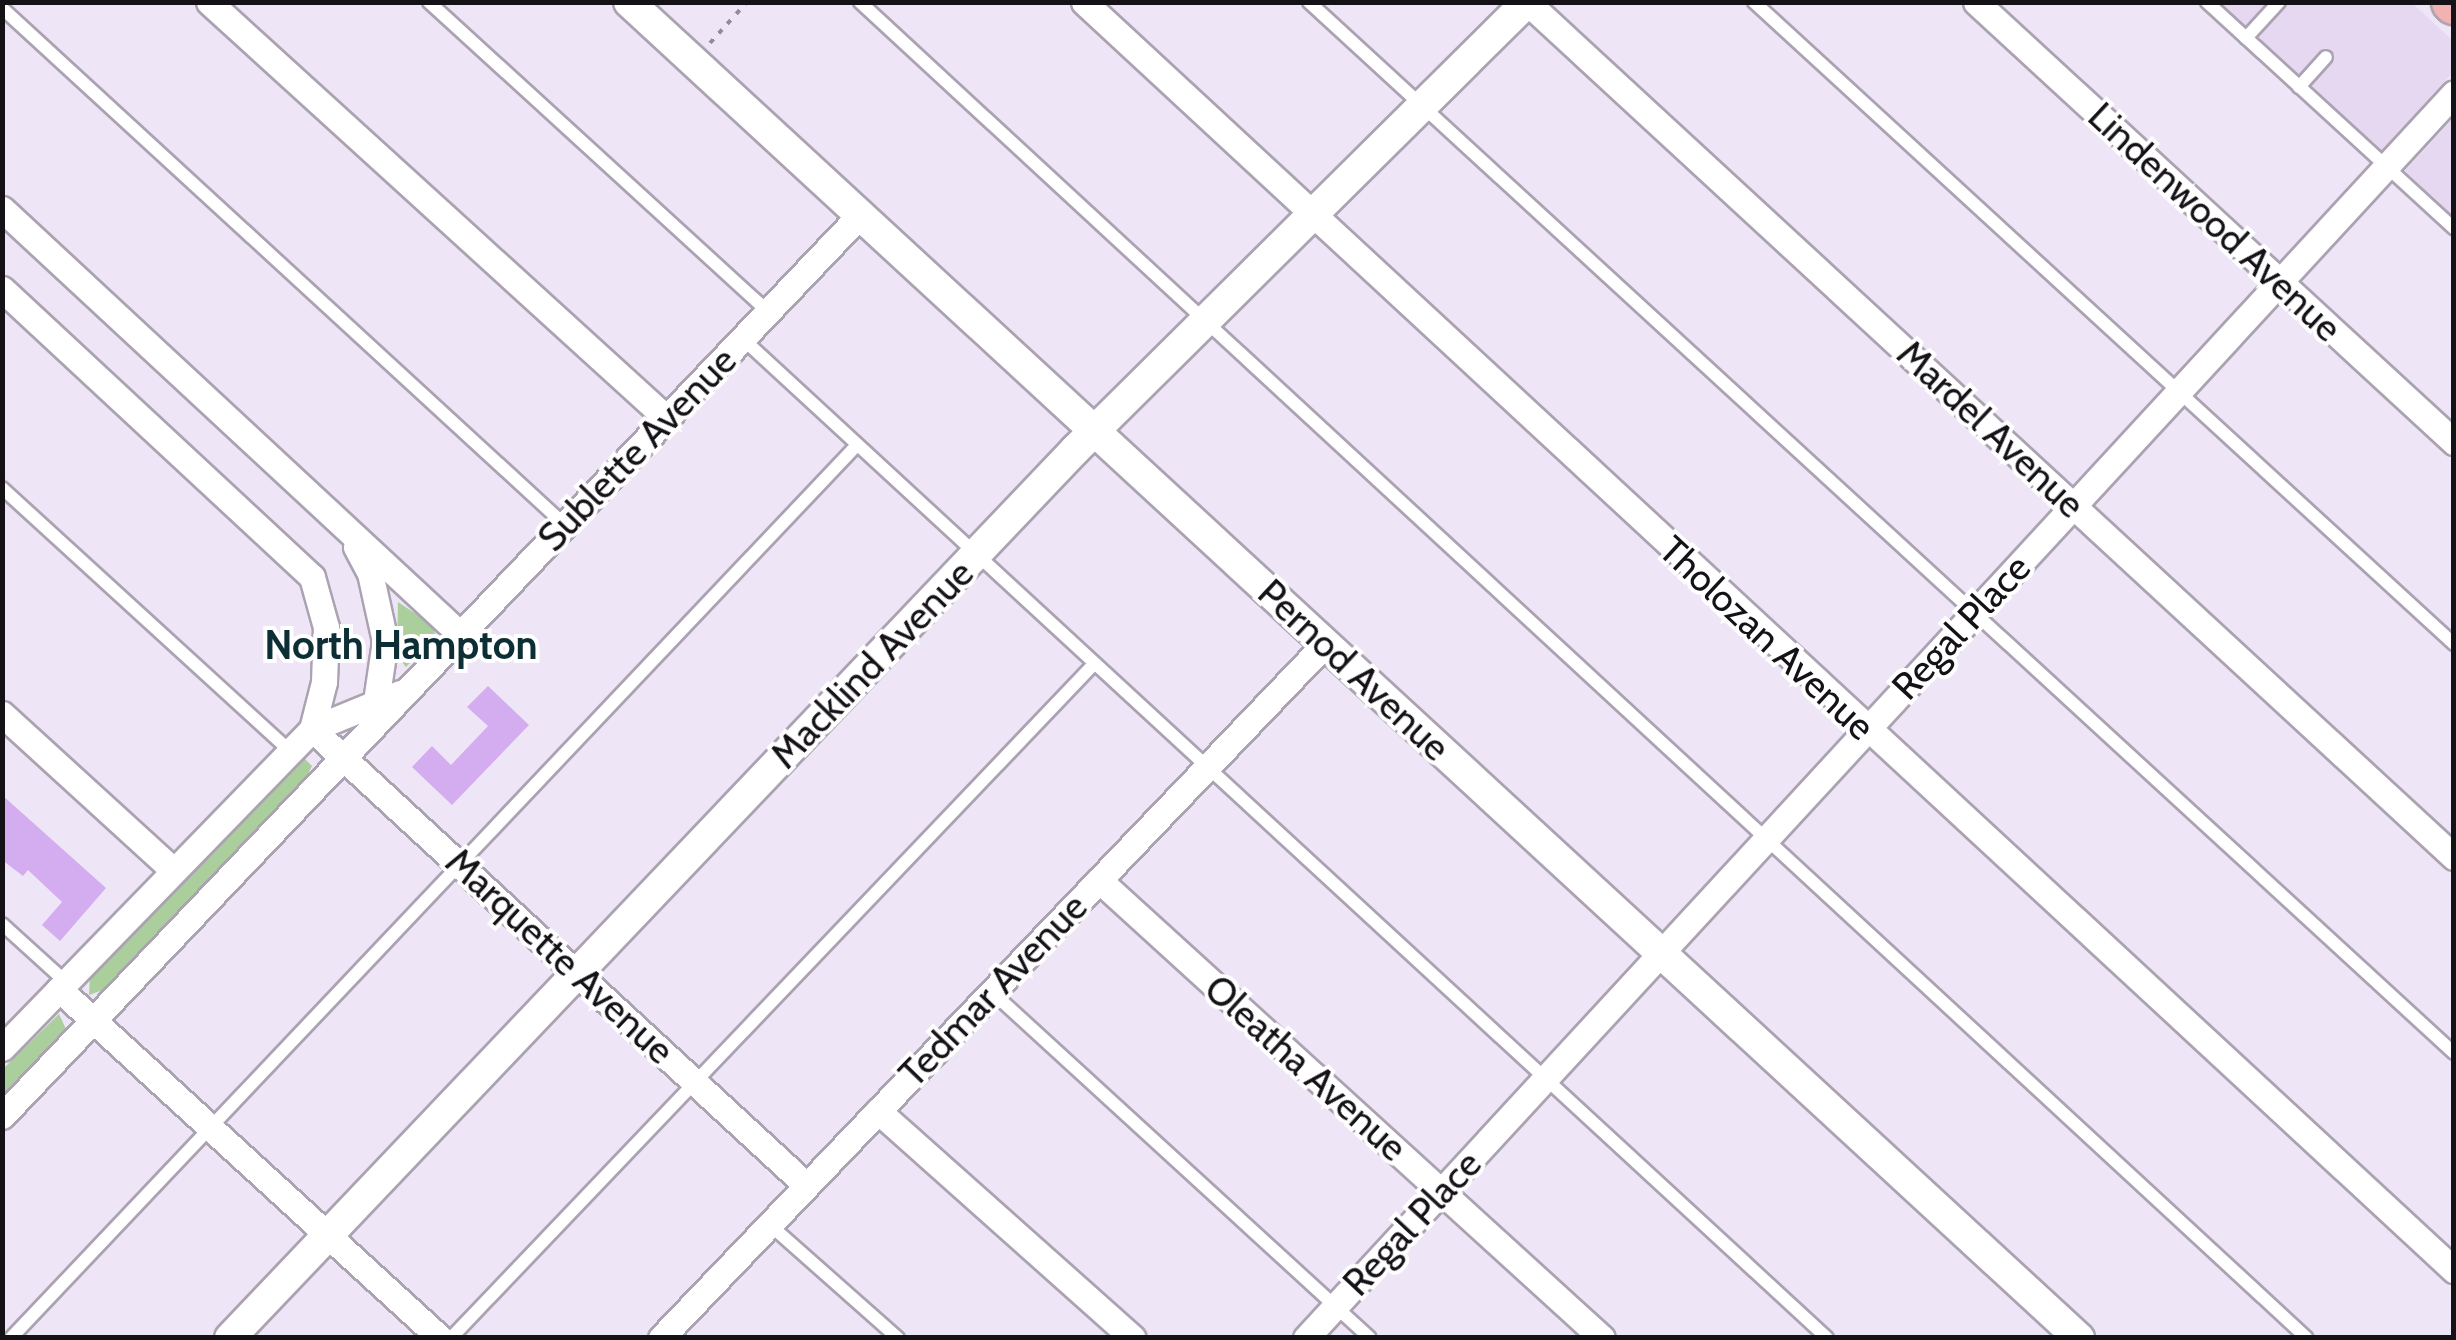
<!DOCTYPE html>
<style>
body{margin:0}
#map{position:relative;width:2456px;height:1340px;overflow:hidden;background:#eee5f6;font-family:Cabin,sans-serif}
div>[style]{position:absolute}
.built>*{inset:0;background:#e5d8f0}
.green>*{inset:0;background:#abce9d}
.building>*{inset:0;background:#d3adf0}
.path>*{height:4px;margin-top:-2px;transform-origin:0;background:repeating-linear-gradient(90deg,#928c98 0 5px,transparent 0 13px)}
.roads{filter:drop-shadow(2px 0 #aba2b2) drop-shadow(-2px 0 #aba2b2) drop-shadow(0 2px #aba2b2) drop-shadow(0 -2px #aba2b2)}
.service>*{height:12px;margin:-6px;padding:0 6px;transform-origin:6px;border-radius:6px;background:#fff}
.minor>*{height:25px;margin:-12.5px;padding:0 12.5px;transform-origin:12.5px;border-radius:12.5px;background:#fff}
.tertiary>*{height:30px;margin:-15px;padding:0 15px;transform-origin:15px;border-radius:15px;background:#fff}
.primary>*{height:40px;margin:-20px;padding:0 20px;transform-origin:20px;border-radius:20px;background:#f2b2b1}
span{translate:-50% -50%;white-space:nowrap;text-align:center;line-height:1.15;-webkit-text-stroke:8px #fff;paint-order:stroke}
.street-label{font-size:38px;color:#151217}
.neighbourhood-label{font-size:40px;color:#0c2e34;font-weight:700}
.frame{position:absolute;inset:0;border:5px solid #151217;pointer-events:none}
</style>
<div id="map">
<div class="built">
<i style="clip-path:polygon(2217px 3px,2412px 3px,2453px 41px,2453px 72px,2380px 152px)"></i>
<i style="clip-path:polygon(2453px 119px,2453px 217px,2405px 171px)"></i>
</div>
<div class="green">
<i style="clip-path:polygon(398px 602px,431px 624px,436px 635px,406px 667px,397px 656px)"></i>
<i style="clip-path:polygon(304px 758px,312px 766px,306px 778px,103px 990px,89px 995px,90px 978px)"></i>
<i style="clip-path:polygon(59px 1014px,66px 1029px,3px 1096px,3px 1069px)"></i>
</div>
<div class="building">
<i style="clip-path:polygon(488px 686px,529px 725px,452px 805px,412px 767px,432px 746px,451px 765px,488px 726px,467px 707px)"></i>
<i style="clip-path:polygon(2px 795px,106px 888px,60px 941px,42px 925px,62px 902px,28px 870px,23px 876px,2px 860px)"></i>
</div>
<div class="path">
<i style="left:710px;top:43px;width:55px;rotate:-47.9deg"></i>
</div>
<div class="roads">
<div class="service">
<i style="left:429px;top:2px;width:459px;rotate:42.4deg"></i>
<i style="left:860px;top:2px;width:1969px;rotate:42.72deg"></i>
<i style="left:1309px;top:2px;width:1554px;rotate:42.55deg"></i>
<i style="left:1754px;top:2px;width:950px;rotate:42.53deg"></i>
<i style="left:2207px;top:2px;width:335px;rotate:42.5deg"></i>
<i style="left:2px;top:8px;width:763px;rotate:42.56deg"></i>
<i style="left:2246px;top:38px;width:49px;rotate:-47.5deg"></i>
<i style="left:2299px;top:87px;width:40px;rotate:-48deg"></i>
<i style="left:743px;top:339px;width:1474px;rotate:42.66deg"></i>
<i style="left:2px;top:488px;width:389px;rotate:42.4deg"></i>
<i style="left:2px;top:924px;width:86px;rotate:42.2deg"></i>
<i style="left:992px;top:992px;width:512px;rotate:42.47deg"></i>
<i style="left:769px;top:1224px;width:172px;rotate:41.5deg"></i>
<i style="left:11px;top:1338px;width:1230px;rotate:-46.55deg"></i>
<i style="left:451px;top:1338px;width:932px;rotate:-46.35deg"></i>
</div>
<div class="minor">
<i style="left:209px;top:2px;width:617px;rotate:42.3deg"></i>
<i style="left:1084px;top:2px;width:1867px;rotate:42.79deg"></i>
<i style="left:1527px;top:2px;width:1261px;rotate:42.69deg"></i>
<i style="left:1976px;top:2px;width:650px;rotate:42.63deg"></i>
<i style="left:2px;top:209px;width:626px;rotate:42.86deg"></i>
<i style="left:2px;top:289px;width:423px;rotate:42.9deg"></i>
<i style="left:312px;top:577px;width:52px;rotate:74.4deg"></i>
<i style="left:326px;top:627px;width:55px;rotate:92.1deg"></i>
<i style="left:324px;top:682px;width:49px;rotate:104.3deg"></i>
<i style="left:312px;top:729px;width:672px;rotate:42.71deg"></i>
<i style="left:356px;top:547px;width:30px;rotate:62deg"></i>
<i style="left:370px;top:573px;width:70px;rotate:77.6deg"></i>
<i style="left:385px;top:641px;width:75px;rotate:98.5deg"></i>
<i style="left:2px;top:714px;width:230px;rotate:42.4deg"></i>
<i style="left:1099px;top:880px;width:680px;rotate:42.32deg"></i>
<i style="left:59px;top:989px;width:517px;rotate:42.49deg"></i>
<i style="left:2px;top:1048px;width:445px;rotate:-45.8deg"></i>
<i style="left:312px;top:729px;width:95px;rotate:-22.2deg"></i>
<i style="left:878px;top:1111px;width:341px;rotate:41.7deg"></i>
<i style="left:2px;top:1116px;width:1244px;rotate:-46.4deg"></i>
<i style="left:661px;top:1338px;width:960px;rotate:-46.27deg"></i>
<i style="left:1306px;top:1338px;width:1693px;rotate:-47.32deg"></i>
</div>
<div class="tertiary">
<i style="left:629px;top:2px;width:1972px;rotate:42.66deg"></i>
<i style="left:230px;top:1338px;width:1226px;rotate:-46.42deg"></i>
<i style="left:1075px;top:450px;width:636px;rotate:-44.75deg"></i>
</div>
<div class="primary">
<i style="left:2452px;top:2px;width:3px;rotate:45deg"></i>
</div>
</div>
<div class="street-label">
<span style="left:2215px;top:222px;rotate:43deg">Lindenwood Avenue</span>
<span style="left:1991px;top:429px;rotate:43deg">Mardel Avenue</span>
<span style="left:637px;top:449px;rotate:-46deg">Sublette Avenue</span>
<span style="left:1961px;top:627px;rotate:-47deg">Regal Place</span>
<span style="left:1767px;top:638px;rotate:43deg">Tholozan Avenue</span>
<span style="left:872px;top:664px;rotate:-46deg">Macklind Avenue</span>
<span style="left:1354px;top:670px;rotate:43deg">Pernod Avenue</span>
<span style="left:560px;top:956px;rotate:43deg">Marquette Avenue</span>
<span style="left:993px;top:990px;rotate:-46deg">Tedmar Avenue</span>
<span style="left:1306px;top:1068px;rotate:42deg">Oleatha Avenue</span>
<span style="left:1412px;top:1223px;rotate:-47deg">Regal Place</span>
</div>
<div class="neighbourhood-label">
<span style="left:401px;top:645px">North Hampton</span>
</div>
<div class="frame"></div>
</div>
